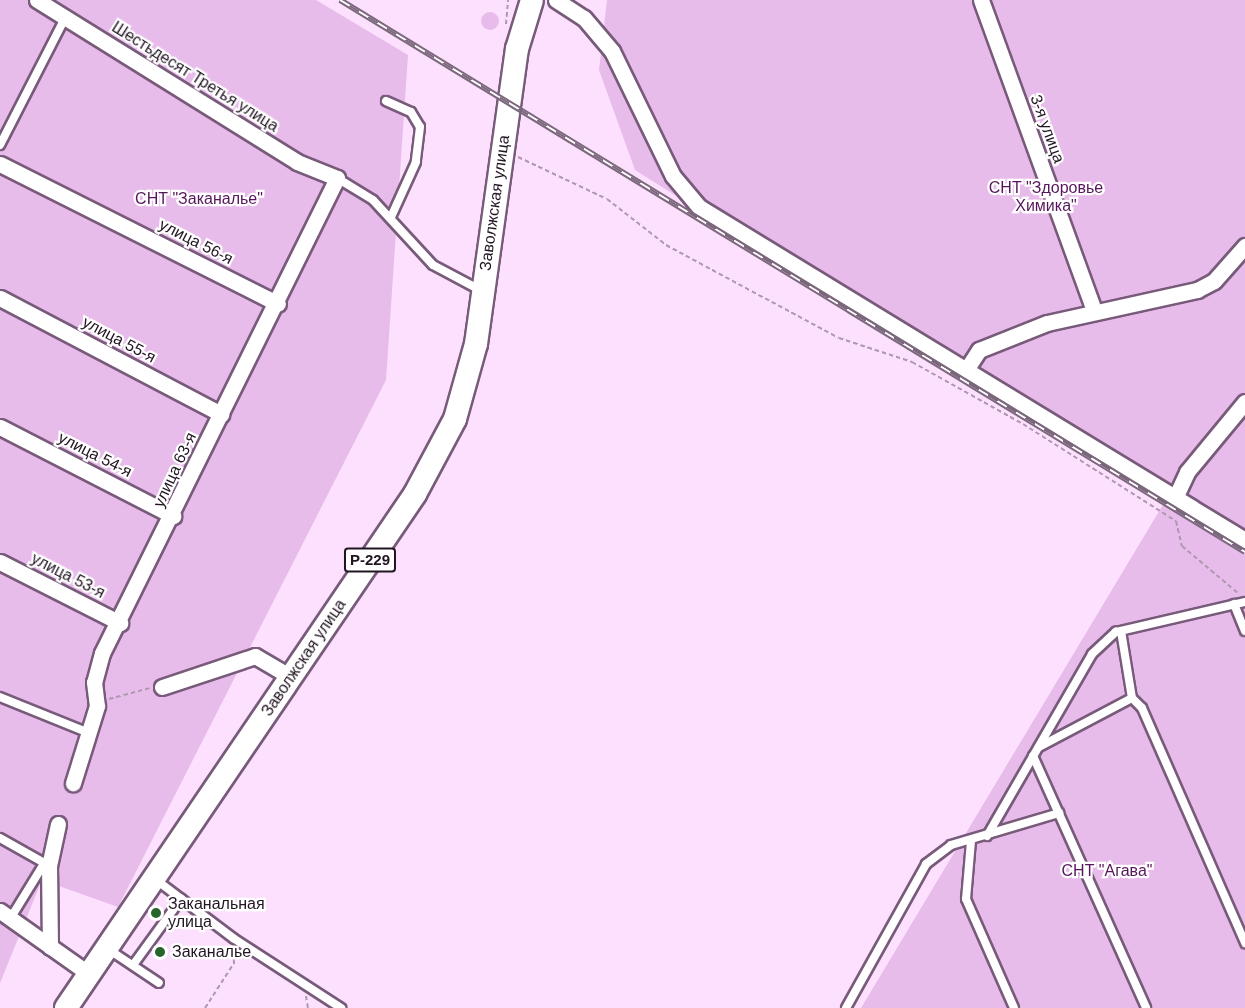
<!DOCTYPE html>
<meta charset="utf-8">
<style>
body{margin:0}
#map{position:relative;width:1245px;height:1008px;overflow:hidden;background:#fce0fd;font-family:Helvetica,sans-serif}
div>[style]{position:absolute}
.green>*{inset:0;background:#e8bcea}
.round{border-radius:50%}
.path>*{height:2px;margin-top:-1px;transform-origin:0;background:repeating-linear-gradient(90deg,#ae98af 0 4.5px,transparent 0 7.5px)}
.roads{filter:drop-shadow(2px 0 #785a7a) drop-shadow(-2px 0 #785a7a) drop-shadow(0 2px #785a7a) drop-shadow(0 -2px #785a7a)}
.service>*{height:8px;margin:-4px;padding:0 4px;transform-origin:4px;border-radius:4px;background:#fff}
.minor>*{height:15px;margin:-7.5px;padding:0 7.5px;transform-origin:7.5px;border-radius:7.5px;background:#fff}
.primary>*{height:22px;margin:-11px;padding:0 11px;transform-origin:11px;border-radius:11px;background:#fff}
.rail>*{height:6px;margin-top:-3px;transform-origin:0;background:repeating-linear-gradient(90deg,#fff 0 11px,#7b687c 0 22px);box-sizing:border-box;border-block:2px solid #7b687c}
.dots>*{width:16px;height:16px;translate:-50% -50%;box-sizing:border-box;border:3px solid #fff;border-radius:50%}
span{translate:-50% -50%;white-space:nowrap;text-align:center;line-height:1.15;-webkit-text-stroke:4.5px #fff;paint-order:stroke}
.shield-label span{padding:2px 4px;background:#fff;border:2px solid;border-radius:4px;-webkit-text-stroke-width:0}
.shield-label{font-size:15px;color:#211522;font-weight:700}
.street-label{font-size:16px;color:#211522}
.park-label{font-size:16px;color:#57165c}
.poi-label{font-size:16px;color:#211522}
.left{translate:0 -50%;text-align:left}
</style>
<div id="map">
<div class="green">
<i style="clip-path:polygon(0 0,316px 0,408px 55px,386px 380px,118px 907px,42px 880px,0 983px)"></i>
<i style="clip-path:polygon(607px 0,1245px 0,1245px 1008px,861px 1008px,1164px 503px,635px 170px,599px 70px)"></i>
<i class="round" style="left:481px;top:12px;width:18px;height:18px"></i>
</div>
<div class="path">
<i style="left:506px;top:24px;width:24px;rotate:-85deg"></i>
<i style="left:518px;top:157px;width:98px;rotate:25.3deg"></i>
<i style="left:607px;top:199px;width:75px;rotate:37.9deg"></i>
<i style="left:666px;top:245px;width:196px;rotate:28.3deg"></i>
<i style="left:839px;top:338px;width:77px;rotate:18.2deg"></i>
<i style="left:912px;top:362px;width:127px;rotate:29.2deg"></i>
<i style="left:1023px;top:424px;width:181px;rotate:32.4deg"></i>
<i style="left:1176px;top:521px;width:26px;rotate:77deg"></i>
<i style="left:1182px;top:546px;width:75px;rotate:40.1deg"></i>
<i style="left:109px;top:699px;width:42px;rotate:-15deg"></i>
<i style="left:306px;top:996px;width:12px;rotate:81deg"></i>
<i style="left:205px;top:1008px;width:54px;rotate:-57.2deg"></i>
<i style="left:234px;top:963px;width:13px;rotate:-94deg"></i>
</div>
<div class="roads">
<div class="service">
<i style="left:386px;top:101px;width:27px;rotate:24deg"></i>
<i style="left:411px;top:112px;width:17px;rotate:59deg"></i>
<i style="left:420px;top:127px;width:35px;rotate:97deg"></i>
<i style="left:416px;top:162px;width:60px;rotate:114.4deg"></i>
<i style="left:0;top:145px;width:143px;rotate:-62.9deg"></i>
<i style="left:337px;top:178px;width:42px;rotate:31.4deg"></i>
<i style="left:373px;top:200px;width:88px;rotate:47.3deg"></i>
<i style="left:433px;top:265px;width:53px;rotate:28deg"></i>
<i style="left:1234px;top:604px;width:29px;rotate:68deg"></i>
<i style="left:1121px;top:631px;width:68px;rotate:80.7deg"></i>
<i style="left:1132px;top:698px;width:14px;rotate:45deg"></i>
<i style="left:1142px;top:708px;width:257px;rotate:66.3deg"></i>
<i style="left:0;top:697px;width:96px;rotate:22deg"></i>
<i style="left:1039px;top:747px;width:105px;rotate:-27.8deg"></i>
<i style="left:1033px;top:756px;width:276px;rotate:65.8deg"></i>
<i style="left:987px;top:836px;width:210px;rotate:-60deg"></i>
<i style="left:1092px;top:654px;width:33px;rotate:-43deg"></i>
<i style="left:1116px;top:632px;width:132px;rotate:-13.1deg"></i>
<i style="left:0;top:838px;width:55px;rotate:29.4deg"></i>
<i style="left:971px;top:841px;width:58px;rotate:94.9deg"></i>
<i style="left:966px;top:899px;width:119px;rotate:66.2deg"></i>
<i style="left:155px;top:879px;width:98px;rotate:37.1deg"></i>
<i style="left:233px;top:938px;width:129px;rotate:32.9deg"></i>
<i style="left:10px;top:919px;width:67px;rotate:-58.4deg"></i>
<i style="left:108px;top:949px;width:61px;rotate:33.7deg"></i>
<i style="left:133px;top:965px;width:82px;rotate:-54deg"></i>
<i style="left:846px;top:1008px;width:165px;rotate:-60.9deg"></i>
<i style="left:926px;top:864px;width:31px;rotate:-37deg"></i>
<i style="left:951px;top:845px;width:113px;rotate:-16.5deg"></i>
</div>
<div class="minor">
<i style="left:37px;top:0;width:306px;rotate:31.9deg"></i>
<i style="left:297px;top:162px;width:43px;rotate:21.8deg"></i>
<i style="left:337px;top:178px;width:530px;rotate:116.32deg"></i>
<i style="left:102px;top:653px;width:30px;rotate:105deg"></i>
<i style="left:94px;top:682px;width:24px;rotate:83deg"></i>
<i style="left:97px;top:706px;width:81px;rotate:107.3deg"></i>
<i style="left:556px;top:0;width:33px;rotate:33deg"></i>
<i style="left:584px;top:18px;width:43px;rotate:49.7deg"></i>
<i style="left:612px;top:51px;width:139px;rotate:64deg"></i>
<i style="left:673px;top:176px;width:40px;rotate:50deg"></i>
<i style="left:699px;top:207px;width:640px;rotate:31.38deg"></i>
<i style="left:981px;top:0;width:325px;rotate:70deg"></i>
<i style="left:0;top:164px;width:311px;rotate:26.7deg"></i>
<i style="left:0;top:298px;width:250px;rotate:27.7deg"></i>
<i style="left:966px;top:370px;width:24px;rotate:-57deg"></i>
<i style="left:979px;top:350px;width:73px;rotate:-21.7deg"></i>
<i style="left:1047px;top:323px;width:154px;rotate:-12.4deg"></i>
<i style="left:1197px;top:290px;width:19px;rotate:-28deg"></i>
<i style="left:1214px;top:281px;width:47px;rotate:-48.5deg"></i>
<i style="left:0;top:427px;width:195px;rotate:27.2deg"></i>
<i style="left:1175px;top:498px;width:29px;rotate:-65deg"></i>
<i style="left:1187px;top:472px;width:91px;rotate:-50.4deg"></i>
<i style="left:0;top:562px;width:135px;rotate:26.9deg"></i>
<i style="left:162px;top:687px;width:98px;rotate:-18.4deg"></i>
<i style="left:255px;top:656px;width:42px;rotate:30.3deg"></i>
<i style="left:0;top:911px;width:109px;rotate:35.3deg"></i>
<i style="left:50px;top:947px;width:81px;rotate:-90.7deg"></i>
<i style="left:49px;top:866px;width:43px;rotate:-77.9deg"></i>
</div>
<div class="primary">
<i style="left:66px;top:1008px;width:621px;rotate:-55.82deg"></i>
<i style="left:415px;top:494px;width:85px;rotate:-61.9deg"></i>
<i style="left:455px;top:419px;width:78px;rotate:-74.4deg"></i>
<i style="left:476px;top:344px;width:298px;rotate:-82.1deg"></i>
<i style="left:517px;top:49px;width:51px;rotate:-73deg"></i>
</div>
</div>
<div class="rail">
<i style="left:340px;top:0;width:1060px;rotate:31.38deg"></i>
</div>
<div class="dots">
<i style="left:156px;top:913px;background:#28652d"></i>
<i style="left:160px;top:952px;background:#28652d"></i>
</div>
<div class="shield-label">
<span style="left:370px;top:560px">Р-229</span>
</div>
<div class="street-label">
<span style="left:195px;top:77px;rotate:32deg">Шестьдесят Третья улица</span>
<span style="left:1047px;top:129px;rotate:70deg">3-я улица</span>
<span style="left:495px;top:203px;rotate:-82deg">Заволжская улица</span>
<span style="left:196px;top:242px;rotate:27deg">улица 56-я</span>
<span style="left:119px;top:340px;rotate:28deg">улица 55-я</span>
<span style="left:95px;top:455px;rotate:27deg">улица 54-я</span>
<span style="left:175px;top:470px;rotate:-65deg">улица 63-я</span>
<span style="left:68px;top:576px;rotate:27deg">улица 53-я</span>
<span style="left:304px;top:658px;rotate:-56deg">Заволжская улица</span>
</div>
<div class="park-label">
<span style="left:1046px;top:197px">СНТ "Здоровье<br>Химика"</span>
<span style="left:199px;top:199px">СНТ "Заканалье"</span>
<span style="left:1107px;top:871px">СНТ "Агава"</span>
</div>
<div class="poi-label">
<span class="left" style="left:168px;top:913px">Заканальная<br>улица</span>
<span class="left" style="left:172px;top:952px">Заканалье</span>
</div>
</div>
